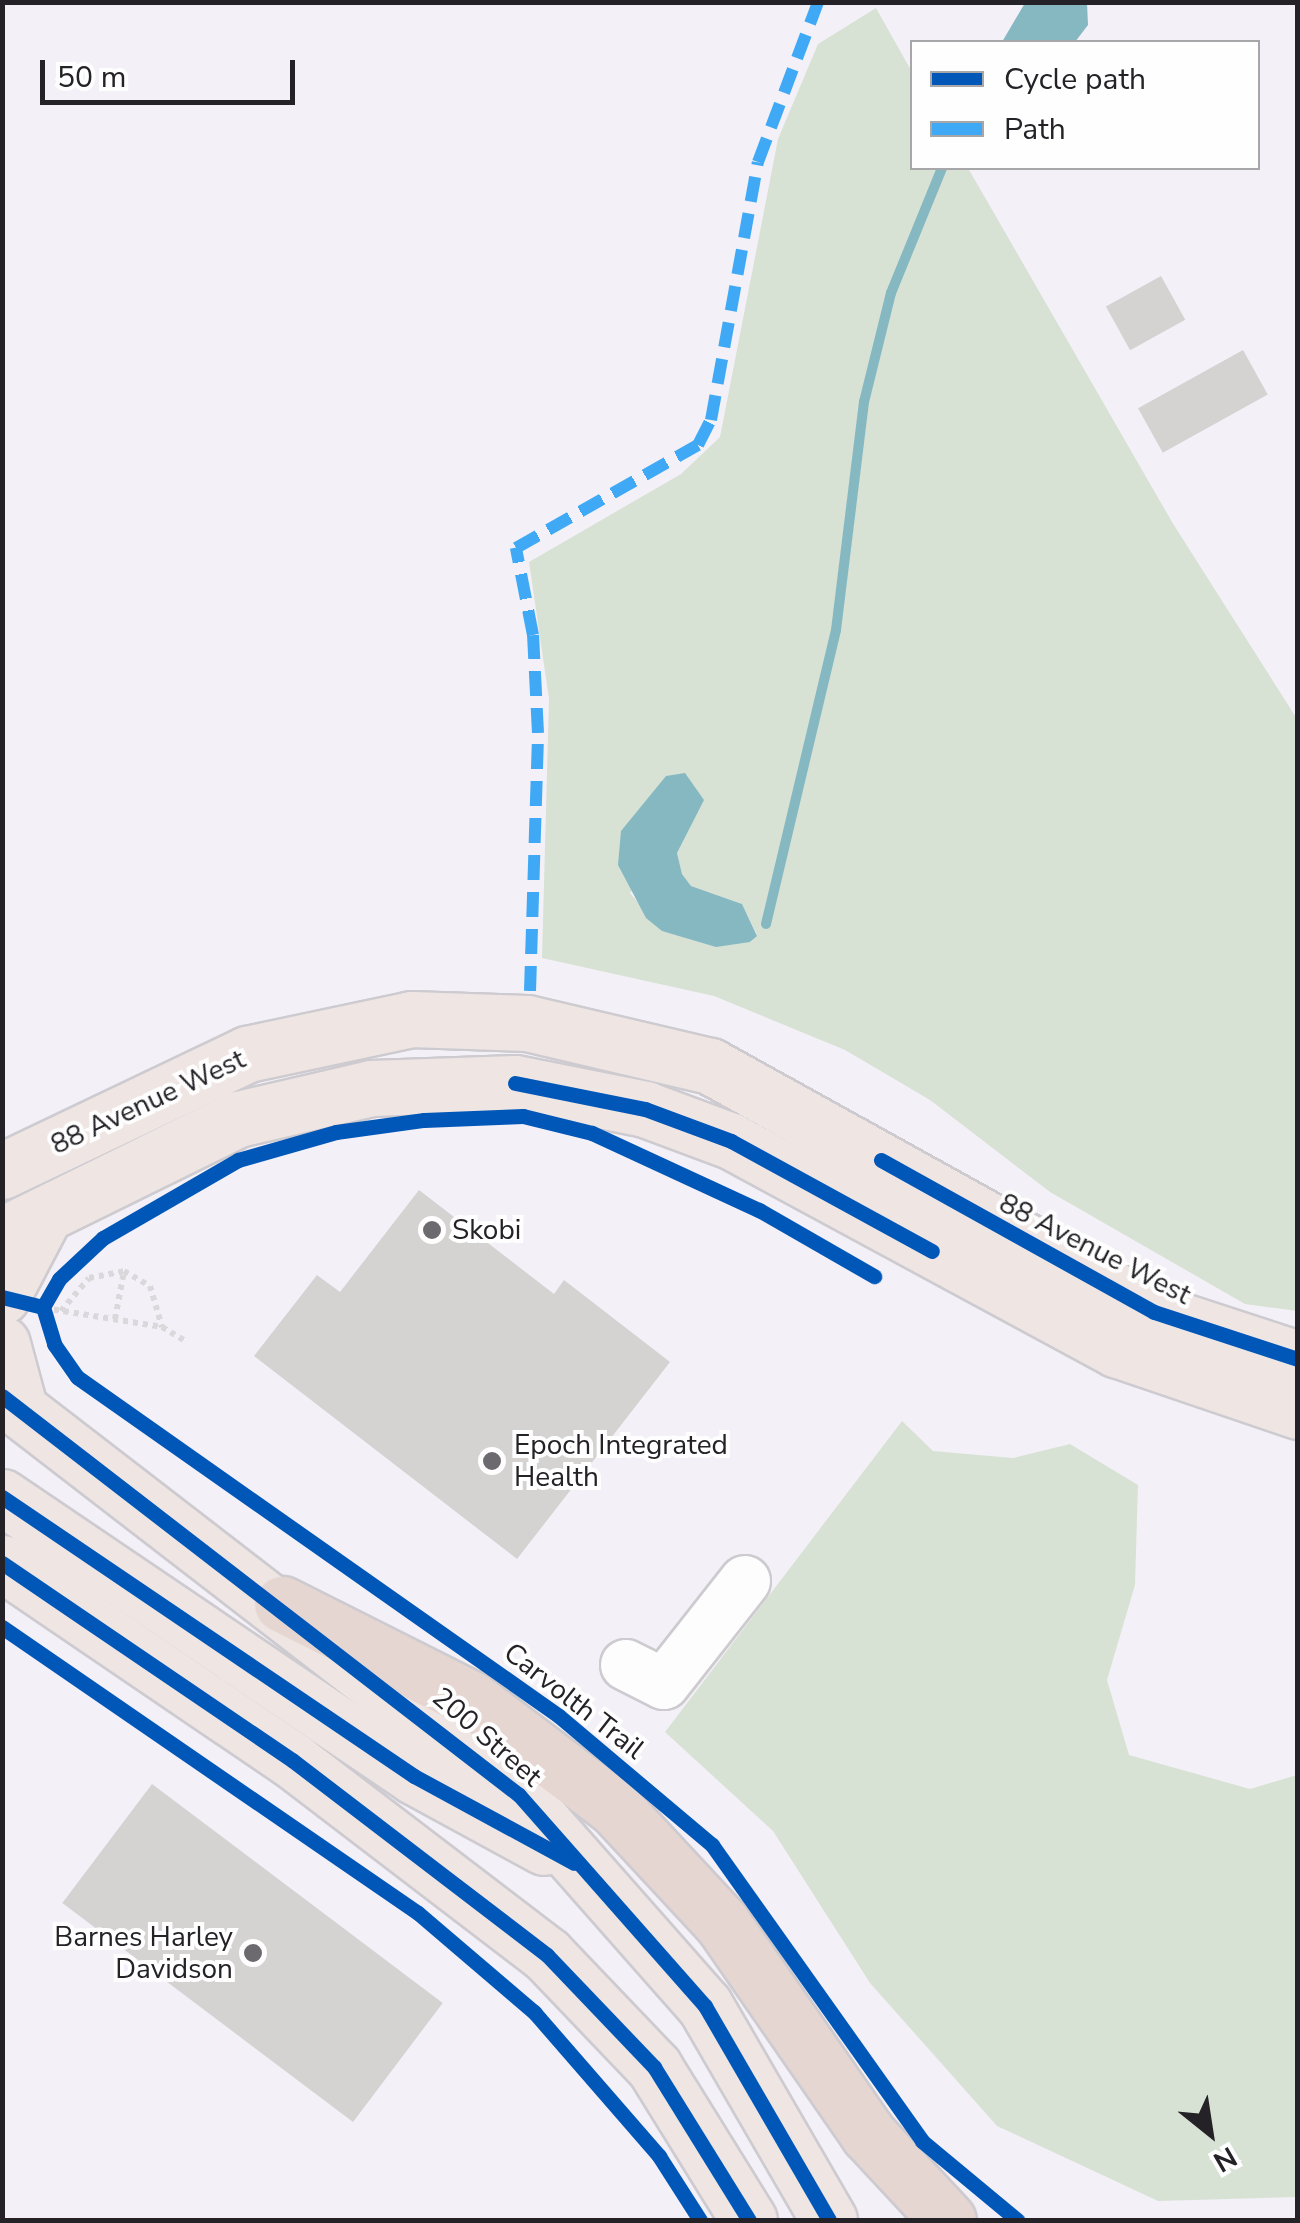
<!DOCTYPE html>
<style>
body{margin:0}
#map{position:relative;width:1300px;height:2223px;overflow:hidden;background:#f4f0f7;font-family:"Nunito Sans",sans-serif}
div>[style]{position:absolute}
.green>*{inset:0;background:#d7e2d4}
.water>*{inset:0;background:#85b8c1}
.stream>*{height:10px;margin:-5px;padding:0 5px;transform-origin:5px;border-radius:5px;background:#85b8c1}
.building>*{inset:0;background:#d5d2d2;transform-origin:0 0}
.path>*{height:6px;margin-top:-3px;transform-origin:0;background:repeating-linear-gradient(90deg,#dad8db 0 5px,transparent 0 10px)}
.roads{filter:drop-shadow(2px 0 #cdcbd0) drop-shadow(-2px 0 #cdcbd0) drop-shadow(0 2px #cdcbd0) drop-shadow(0 -2px #cdcbd0)}
.minor>*{height:50px;margin:-25px;padding:0 25px;transform-origin:25px;border-radius:25px;background:#fdfdfe}
.major>*{height:55px;margin:-27.5px;padding:0 27.5px;transform-origin:27.5px;border-radius:27.5px;background:#efe6e4}
.highway>*{height:55px;margin:-27.5px;padding:0 27.5px;transform-origin:27.5px;border-radius:27.5px;background:#e6d6d2}
.quiet>*{height:12px;margin-top:-6px;transform-origin:0;background:repeating-linear-gradient(90deg,#3fa9f5 0 25px,transparent 0 37px)}
.cycleway>*{height:15px;margin:-7.5px;padding:0 7.5px;transform-origin:7.5px;border-radius:7.5px;background:#0057b8}
.dots>*{width:28px;height:28px;translate:-50% -50%;box-sizing:border-box;border:5px solid #fefefe;border-radius:50%}
span{translate:-50% -50%;white-space:nowrap;text-align:center;line-height:1.15;-webkit-text-stroke:8px #fefefe;paint-order:stroke}
.street-label{font-size:28px;color:#242226}
.poi-label{font-size:28px;color:#242226}
.left{translate:0 -50%;text-align:left}
.right{translate:-100% -50%;text-align:right}
.frame{position:absolute;inset:0;border:5px solid #242226;pointer-events:none}
.legend{position:absolute;left:910px;top:40px;width:350px;height:130px;box-sizing:border-box;background:#fefefe;border:2px solid #a7a6a8;margin:0;padding:12px 18px;list-style:none;font-size:30px;color:#242226}
.legend li{display:flex;align-items:center;gap:20px;height:50px}
.legend b{width:50px;border:2px solid #a7a6a8}
.north{position:absolute;left:1160px;top:2083px;width:100px;height:100px;-webkit-text-stroke:8px #fefefe;paint-order:stroke;rotate:150deg;font-size:28px;font-weight:700;line-height:40px;text-align:center;color:#242226}
.north::after{content:'';display:block;margin:auto;width:35px;height:45px;background:#242226;clip-path:polygon(50% 0,100% 100%,50% 72%,0 100%)}
.scale{position:absolute;left:40px;top:60px;width:255px;height:45px;box-sizing:border-box;border:5px solid #242226;border-top:0;padding-left:12px;font-size:30px;line-height:35px;white-space:nowrap;color:#242226;-webkit-text-stroke:8px #fefefe;paint-order:stroke}
</style>
<div id="map">
<div class="green">
<i style="clip-path:polygon(evenodd,876px 8px,912px 72px,912px 168px,968px 168px,1172px 522px,1297px 719px,1297px 1311px,1245px 1304px,1050px 1192px,930px 1100px,845px 1050px,714px 996px,542px 958px,549px 699px,529px 562px,681px 474px,720px 437px,778px 139px,818px 44px,876px 8px,703px 800px,677px 853px,682px 874px,691px 886px,742px 904px,757px 935px,751px 942px,662px 931px,630px 893px,703px 800px)"></i>
<i style="clip-path:polygon(902px 1421px,933px 1451px,1013px 1458px,1070px 1444px,1138px 1485px,1135px 1585px,1107px 1680px,1129px 1755px,1250px 1789px,1297px 1775px,1297px 2197px,1158px 2201px,997px 2126px,870px 1983px,773px 1831px,665px 1732px)"></i>
</div>
<div class="water">
<i style="clip-path:polygon(1025px 3px,1087px 3px,1088px 25px,1075px 42px,1002px 42px)"></i>
<i style="clip-path:polygon(685px 773px,704px 800px,677px 853px,682px 874px,691px 886px,742px 904px,757px 936px,750px 942px,716px 947px,662px 931px,646px 918px,618px 865px,621px 831px,666px 776px)"></i>
</div>
<div class="stream">
<i style="left:766px;top:924px;width:302px;rotate:-76.6deg"></i>
<i style="left:836px;top:630px;width:230px;rotate:-83deg"></i>
<i style="left:864px;top:402px;width:112px;rotate:-76.1deg"></i>
<i style="left:891px;top:293px;width:135px;rotate:-67.8deg"></i>
</div>
<div class="building">
<i style="left:1161px;top:276px;width:50px;height:63px;rotate:61deg"></i>
<i style="left:1243px;top:350px;width:51px;height:120px;rotate:61deg"></i>
<i style="clip-path:polygon(419px 1190px,554px 1294px,564px 1280px,670px 1362px,517px 1559px,254px 1356px,317px 1275px,340px 1292px)"></i>
<i style="left:152px;top:1784px;width:364px;height:149px;rotate:37deg"></i>
</div>
<div class="path">
<i style="left:44px;top:1308px;width:120px;rotate:9.1deg"></i>
<i style="left:162px;top:1327px;width:26px;rotate:31deg"></i>
<i style="left:61px;top:1311px;width:43px;rotate:-49.7deg"></i>
<i style="left:89px;top:1278px;width:36px;rotate:-11deg"></i>
<i style="left:124px;top:1271px;width:30px;rotate:30deg"></i>
<i style="left:150px;top:1286px;width:43px;rotate:73.7deg"></i>
<i style="left:115px;top:1319px;width:49px;rotate:-79.4deg"></i>
</div>
<div class="roads">
<div class="minor">
<i style="left:626px;top:1665px;width:42px;rotate:26.6deg"></i>
<i style="left:664px;top:1684px;width:131px;rotate:-51.8deg"></i>
</div>
<div class="major">
<i style="left:2px;top:1171px;width:272px;rotate:-25.5deg"></i>
<i style="left:247px;top:1054px;width:168px;rotate:-12deg"></i>
<i style="left:411px;top:1019px;width:116px;rotate:2deg"></i>
<i style="left:527px;top:1023px;width:188px;rotate:13.2deg"></i>
<i style="left:710px;top:1066px;width:508px;rotate:28.99deg"></i>
<i style="left:1154px;top:1312px;width:151px;rotate:18.1deg"></i>
<i style="left:2px;top:1235px;width:263px;rotate:-26.2deg"></i>
<i style="left:238px;top:1119px;width:137px;rotate:-13.1deg"></i>
<i style="left:371px;top:1088px;width:144px;rotate:-2deg"></i>
<i style="left:515px;top:1083px;width:133px;rotate:11.3deg"></i>
<i style="left:645px;top:1109px;width:92px;rotate:20.4deg"></i>
<i style="left:731px;top:1141px;width:438px;rotate:28.4deg"></i>
<i style="left:1116px;top:1349px;width:192px;rotate:18.8deg"></i>
<i style="left:2px;top:1296px;width:90px;rotate:-62.3deg"></i>
<i style="left:2px;top:1344px;width:65px;rotate:74.9deg"></i>
<i style="left:2px;top:1396px;width:653px;rotate:37.66deg"></i>
<i style="left:519px;top:1795px;width:281px;rotate:48.6deg"></i>
<i style="left:705px;top:2006px;width:247px;rotate:59.9deg"></i>
<i style="left:2px;top:1497px;width:498px;rotate:34.1deg"></i>
<i style="left:414px;top:1776px;width:148px;rotate:28.6deg"></i>
<i style="left:2px;top:1563px;width:351px;rotate:34.2deg"></i>
<i style="left:292px;top:1760px;width:321px;rotate:37.4deg"></i>
<i style="left:547px;top:1955px;width:155px;rotate:46.3deg"></i>
<i style="left:654px;top:2067px;width:180px;rotate:58.2deg"></i>
</div>
<div class="highway">
<i style="left:282px;top:1604px;width:212px;rotate:26.7deg"></i>
<i style="left:471px;top:1699px;width:181px;rotate:37.1deg"></i>
<i style="left:615px;top:1808px;width:157px;rotate:47.1deg"></i>
<i style="left:722px;top:1923px;width:257px;rotate:55.3deg"></i>
<i style="left:868px;top:2134px;width:117px;rotate:47.1deg"></i>
</div>
</div>
<div class="quiet">
<i style="left:530px;top:991px;width:258px;rotate:-88.2deg"></i>
<i style="left:538px;top:733px;width:98px;rotate:-92.9deg"></i>
<i style="left:533px;top:635px;width:89px;rotate:-101.1deg"></i>
<i style="left:516px;top:548px;width:209px;rotate:-29.5deg"></i>
<i style="left:698px;top:445px;width:28px;rotate:-63deg"></i>
<i style="left:711px;top:420px;width:262px;rotate:-79.7deg"></i>
<i style="left:758px;top:162px;width:171px;rotate:-69.4deg"></i>
</div>
<div class="cycleway">
<i style="left:515px;top:1083px;width:133px;rotate:11.3deg"></i>
<i style="left:645px;top:1109px;width:92px;rotate:20.4deg"></i>
<i style="left:731px;top:1141px;width:229px;rotate:28.7deg"></i>
<i style="left:881px;top:1160px;width:312px;rotate:29.1deg"></i>
<i style="left:1154px;top:1312px;width:151px;rotate:18.1deg"></i>
<i style="left:2px;top:1297px;width:42px;rotate:13.7deg"></i>
<i style="left:43px;top:1307px;width:39px;rotate:73deg"></i>
<i style="left:54px;top:1344px;width:40px;rotate:55.1deg"></i>
<i style="left:77px;top:1377px;width:589px;rotate:35.12deg"></i>
<i style="left:559px;top:1716px;width:200px;rotate:40.1deg"></i>
<i style="left:712px;top:1845px;width:363px;rotate:54.6deg"></i>
<i style="left:922px;top:2141px;width:124px;rotate:39.7deg"></i>
<i style="left:43px;top:1307px;width:32px;rotate:-60deg"></i>
<i style="left:59px;top:1279px;width:60px;rotate:-43deg"></i>
<i style="left:103px;top:1238px;width:156px;rotate:-30deg"></i>
<i style="left:238px;top:1160px;width:102px;rotate:-15.9deg"></i>
<i style="left:336px;top:1132px;width:89px;rotate:-7.8deg"></i>
<i style="left:424px;top:1120px;width:99px;rotate:-2.3deg"></i>
<i style="left:523px;top:1116px;width:71px;rotate:13.8deg"></i>
<i style="left:592px;top:1133px;width:184px;rotate:24.8deg"></i>
<i style="left:759px;top:1210px;width:133px;rotate:29.9deg"></i>
<i style="left:2px;top:1396px;width:653px;rotate:37.66deg"></i>
<i style="left:519px;top:1795px;width:281px;rotate:48.6deg"></i>
<i style="left:705px;top:2006px;width:247px;rotate:59.9deg"></i>
<i style="left:2px;top:1497px;width:498px;rotate:34.1deg"></i>
<i style="left:414px;top:1776px;width:182px;rotate:28.5deg"></i>
<i style="left:2px;top:1563px;width:351px;rotate:34.2deg"></i>
<i style="left:292px;top:1760px;width:321px;rotate:37.4deg"></i>
<i style="left:547px;top:1955px;width:155px;rotate:46.3deg"></i>
<i style="left:654px;top:2067px;width:180px;rotate:58.2deg"></i>
<i style="left:2px;top:1627px;width:505px;rotate:34.51deg"></i>
<i style="left:418px;top:1913px;width:153px;rotate:40.5deg"></i>
<i style="left:534px;top:2012px;width:191px;rotate:49deg"></i>
<i style="left:659px;top:2156px;width:76px;rotate:57.4deg"></i>
</div>
<div class="dots">
<i style="left:432px;top:1230px;background:#6d6a6f"></i>
<i style="left:492px;top:1461px;background:#6d6a6f"></i>
<i style="left:253px;top:1953px;background:#6d6a6f"></i>
</div>
<div class="street-label">
<span style="left:148px;top:1102px;rotate:-25deg">88 Avenue West</span>
<span style="left:1095px;top:1249px;rotate:27deg">88 Avenue West</span>
<span style="left:574px;top:1701px;rotate:38deg">Carvolth Trail</span>
<span style="left:487px;top:1737px;rotate:41deg">200 Street</span>
</div>
<div class="poi-label">
<span class="left" style="left:452px;top:1230px">Skobi</span>
<span class="left" style="left:514px;top:1461px">Epoch Integrated<br>Health</span>
<span class="right" style="left:233px;top:1953px">Barnes Harley<br>Davidson</span>
</div>
<div class="frame"></div>
<ul class="legend">
<li><b style="height:12px;background:#0057b8"></b>Cycle path</li>
<li><b style="height:12px;background:#3fa9f5"></b>Path</li>
</ul>
<div class="north">N</div>
<div class="scale">50 m</div>
</div>
